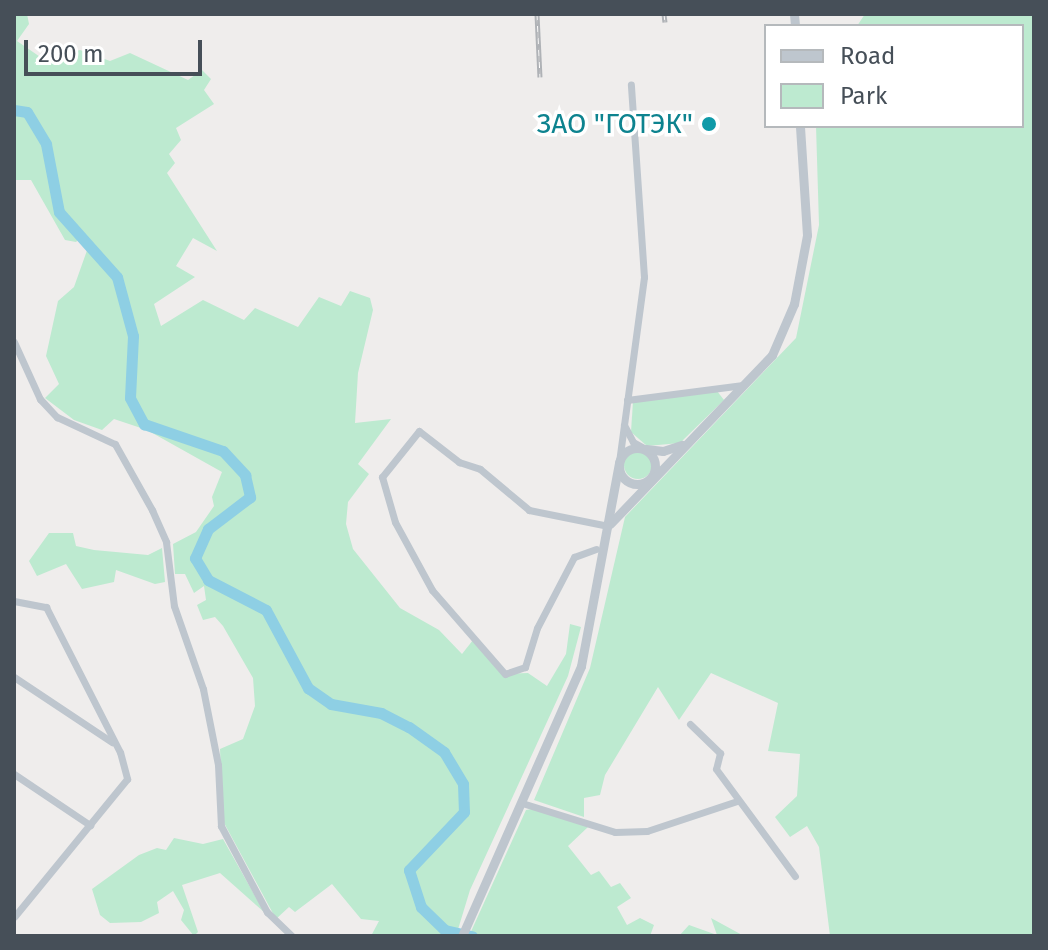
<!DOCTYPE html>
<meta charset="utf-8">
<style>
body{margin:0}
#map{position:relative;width:1048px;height:950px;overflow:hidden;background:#efedec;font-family:"Fira Sans",sans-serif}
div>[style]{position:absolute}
.green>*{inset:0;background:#bdead0}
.round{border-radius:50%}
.river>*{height:11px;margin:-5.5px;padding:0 5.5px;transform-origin:5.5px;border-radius:5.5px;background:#8ecfe4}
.minor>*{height:7px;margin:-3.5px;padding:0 3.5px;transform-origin:3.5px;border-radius:3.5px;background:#bec6ce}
.tertiary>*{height:9px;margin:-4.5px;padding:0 4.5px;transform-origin:4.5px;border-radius:4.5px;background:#bec6ce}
.tertiary>.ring{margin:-4.5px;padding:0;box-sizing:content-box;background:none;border:9px solid #bec6ce;border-radius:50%}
.rail>*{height:5px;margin-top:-2.5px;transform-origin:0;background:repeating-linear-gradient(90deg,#fff 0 6px,#afb2b6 0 12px);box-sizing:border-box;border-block:2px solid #afb2b6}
.dots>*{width:22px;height:22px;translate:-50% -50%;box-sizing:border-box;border:4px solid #fff;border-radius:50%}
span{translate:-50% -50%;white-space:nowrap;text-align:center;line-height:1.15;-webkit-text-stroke:7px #fff;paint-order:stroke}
.culture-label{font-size:28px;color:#0d838f}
.right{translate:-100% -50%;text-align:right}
.frame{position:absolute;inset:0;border:16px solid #464f58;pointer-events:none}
.legend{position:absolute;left:764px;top:24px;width:260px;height:104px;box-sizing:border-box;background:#fff;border:2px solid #b5b9bc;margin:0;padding:10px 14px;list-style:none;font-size:24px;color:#464f58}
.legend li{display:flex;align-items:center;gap:16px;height:40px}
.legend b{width:40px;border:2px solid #b5b9bc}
.scale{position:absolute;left:24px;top:40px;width:178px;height:36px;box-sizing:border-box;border:4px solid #464f58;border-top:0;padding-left:10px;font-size:24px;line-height:28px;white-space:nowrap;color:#464f58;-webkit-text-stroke:6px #fff;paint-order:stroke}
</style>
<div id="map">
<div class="green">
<i style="clip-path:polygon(14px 14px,27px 14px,29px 24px,17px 41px,46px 61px,80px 50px,110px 61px,130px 53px,188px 80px,202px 70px,211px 79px,204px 90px,214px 104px,176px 128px,181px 140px,169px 154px,175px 163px,167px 173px,217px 251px,193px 238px,176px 266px,195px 277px,154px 304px,161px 326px,203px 300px,244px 320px,255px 308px,298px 327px,319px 297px,341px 306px,350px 291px,370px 298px,373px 310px,358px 373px,355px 423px,391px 419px,358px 464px,369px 474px,348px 502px,346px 524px,353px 549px,400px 608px,439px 630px,462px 654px,473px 640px,504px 674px,528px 673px,547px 686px,566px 654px,570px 624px,581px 627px,568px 676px,470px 890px,456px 936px,371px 936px,379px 921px,361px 919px,332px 884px,295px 912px,289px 907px,276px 919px,223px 821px,220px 749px,243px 739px,255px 706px,253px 678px,223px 626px,215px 617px,203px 620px,197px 605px,206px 600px,204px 586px,194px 593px,185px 574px,175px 574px,173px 544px,196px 532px,214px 506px,212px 497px,222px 472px,147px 430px,114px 419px,102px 430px,74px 420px,45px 398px,59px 384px,46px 356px,58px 301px,74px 287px,90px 242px,83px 235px,76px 242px,65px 240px,31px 180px,14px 180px)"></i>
<i style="clip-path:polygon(865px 14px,1034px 14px,1034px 936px,830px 936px,819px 847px,807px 826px,790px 837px,775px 817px,797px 796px,800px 754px,768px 751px,778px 703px,711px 673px,679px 720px,658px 687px,605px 775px,600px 795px,584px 798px,584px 817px,534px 800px,590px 668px,625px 517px,796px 338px,819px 225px,816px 126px,1022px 126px,1022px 26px,857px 26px)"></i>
<i style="clip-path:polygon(717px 391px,724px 400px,680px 443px,647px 446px,631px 432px,633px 401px)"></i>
<i class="round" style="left:624px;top:451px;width:28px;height:28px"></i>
<i style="clip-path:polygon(49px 533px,73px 533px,76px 546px,94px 550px,148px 555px,162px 548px,165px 582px,155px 584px,116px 570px,114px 582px,82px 589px,66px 564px,37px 576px,29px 561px)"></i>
<i style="clip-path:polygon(532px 809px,586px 823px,588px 827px,568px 846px,591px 875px,599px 871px,611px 887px,620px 883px,631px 898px,617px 907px,627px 925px,640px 918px,654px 925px,650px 936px,469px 936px,526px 810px)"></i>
<i style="clip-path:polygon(174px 838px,203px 844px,223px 839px,264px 912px,220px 873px,182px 885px,198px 932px,194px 936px,181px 920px,184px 910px,173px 891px,157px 902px,159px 913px,141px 922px,110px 923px,100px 915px,92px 889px,139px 855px,157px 848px,166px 850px)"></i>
<i style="clip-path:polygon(711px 918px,744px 936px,679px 936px,689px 925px,717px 935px)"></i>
</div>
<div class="river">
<i style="left:14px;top:110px;width:13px;rotate:9deg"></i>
<i style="left:27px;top:112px;width:37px;rotate:59deg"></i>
<i style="left:46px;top:144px;width:69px;rotate:79.2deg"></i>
<i style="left:59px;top:212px;width:87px;rotate:48.3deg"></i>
<i style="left:117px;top:277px;width:61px;rotate:74.8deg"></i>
<i style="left:133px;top:336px;width:62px;rotate:92.8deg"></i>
<i style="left:130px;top:398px;width:30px;rotate:62deg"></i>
<i style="left:144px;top:424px;width:83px;rotate:18.9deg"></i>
<i style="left:223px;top:451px;width:33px;rotate:47deg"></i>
<i style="left:245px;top:475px;width:23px;rotate:77deg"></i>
<i style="left:250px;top:497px;width:53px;rotate:142.7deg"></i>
<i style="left:208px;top:529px;width:32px;rotate:114deg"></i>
<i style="left:195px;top:558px;width:26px;rotate:59deg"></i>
<i style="left:208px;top:580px;width:65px;rotate:27.3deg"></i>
<i style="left:266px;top:610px;width:89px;rotate:61.7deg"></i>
<i style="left:308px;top:688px;width:28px;rotate:35deg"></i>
<i style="left:331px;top:704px;width:51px;rotate:10.2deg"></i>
<i style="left:381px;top:713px;width:31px;rotate:27deg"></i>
<i style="left:409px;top:727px;width:43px;rotate:35.5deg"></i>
<i style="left:444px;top:752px;width:37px;rotate:59deg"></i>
<i style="left:463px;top:784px;width:28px;rotate:88deg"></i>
<i style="left:464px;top:812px;width:80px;rotate:133.5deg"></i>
<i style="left:409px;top:870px;width:39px;rotate:72deg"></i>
<i style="left:421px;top:907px;width:33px;rotate:44deg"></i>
<i style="left:445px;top:930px;width:28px;rotate:13deg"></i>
</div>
<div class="minor">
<i style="left:14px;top:342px;width:63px;rotate:65.5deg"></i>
<i style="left:40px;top:399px;width:25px;rotate:47deg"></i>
<i style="left:57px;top:417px;width:64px;rotate:25deg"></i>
<i style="left:115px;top:444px;width:76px;rotate:60.7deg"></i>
<i style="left:152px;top:510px;width:35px;rotate:66deg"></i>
<i style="left:166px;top:542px;width:64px;rotate:82.9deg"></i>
<i style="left:174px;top:606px;width:88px;rotate:70.7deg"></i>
<i style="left:203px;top:689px;width:77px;rotate:78.8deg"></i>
<i style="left:218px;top:765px;width:61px;rotate:87.2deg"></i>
<i style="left:221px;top:826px;width:98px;rotate:61.9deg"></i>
<i style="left:267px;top:912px;width:35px;rotate:44deg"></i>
<i style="left:627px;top:400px;width:117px;rotate:-7.4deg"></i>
<i style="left:624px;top:425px;width:19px;rotate:62deg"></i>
<i style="left:633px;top:442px;width:13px;rotate:29deg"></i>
<i style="left:619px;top:462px;width:187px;rotate:-82.3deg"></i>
<i style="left:644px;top:277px;width:193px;rotate:-93.9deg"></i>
<i style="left:596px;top:549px;width:23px;rotate:160deg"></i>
<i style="left:574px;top:557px;width:80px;rotate:117.5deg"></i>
<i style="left:537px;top:628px;width:41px;rotate:107.1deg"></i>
<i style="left:525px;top:667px;width:21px;rotate:161deg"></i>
<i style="left:505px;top:674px;width:111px;rotate:-131deg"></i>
<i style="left:432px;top:590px;width:77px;rotate:-118.6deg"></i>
<i style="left:395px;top:522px;width:47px;rotate:-106.1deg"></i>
<i style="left:382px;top:477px;width:59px;rotate:-51.2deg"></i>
<i style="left:419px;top:431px;width:51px;rotate:37.8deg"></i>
<i style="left:459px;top:462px;width:22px;rotate:18deg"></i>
<i style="left:480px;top:469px;width:64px;rotate:39.9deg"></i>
<i style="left:529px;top:510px;width:81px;rotate:11.4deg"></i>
<i style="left:14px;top:601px;width:33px;rotate:11deg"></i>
<i style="left:46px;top:607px;width:163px;rotate:63deg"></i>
<i style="left:120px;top:752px;width:28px;rotate:75deg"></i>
<i style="left:127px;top:779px;width:178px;rotate:129.3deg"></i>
<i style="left:14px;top:677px;width:118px;rotate:33.6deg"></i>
<i style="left:690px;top:724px;width:42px;rotate:44deg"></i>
<i style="left:720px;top:753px;width:16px;rotate:104deg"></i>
<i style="left:716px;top:769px;width:133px;rotate:53.6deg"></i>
<i style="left:14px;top:774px;width:92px;rotate:33.9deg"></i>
<i style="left:522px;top:803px;width:97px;rotate:17.3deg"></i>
<i style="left:615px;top:832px;width:32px;rotate:-2deg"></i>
<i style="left:647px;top:831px;width:95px;rotate:-18.4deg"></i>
</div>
<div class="tertiary">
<i style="left:794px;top:14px;width:12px;rotate:85deg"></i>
<i class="ring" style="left:619px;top:448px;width:27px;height:27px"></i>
<i style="left:646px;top:449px;width:17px;rotate:7deg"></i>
<i style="left:663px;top:451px;width:20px;rotate:-18deg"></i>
<i style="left:610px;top:524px;width:234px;rotate:-46.2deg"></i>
<i style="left:772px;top:355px;width:56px;rotate:-66.7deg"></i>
<i style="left:794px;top:304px;width:70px;rotate:-79.3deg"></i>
<i style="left:807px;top:235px;width:109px;rotate:-93.7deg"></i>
<i style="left:462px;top:936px;width:295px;rotate:-66.2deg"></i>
<i style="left:581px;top:666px;width:208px;rotate:-79.4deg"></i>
</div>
<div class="rail">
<i style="left:537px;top:14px;width:63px;rotate:87.3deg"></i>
<i style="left:664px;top:14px;width:8px;rotate:83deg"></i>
</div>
<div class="dots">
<i style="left:709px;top:124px;background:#0f9aa8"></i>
</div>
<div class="culture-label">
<span class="right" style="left:693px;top:124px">ЗАО "ГОТЭК"</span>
</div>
<div class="frame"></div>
<ul class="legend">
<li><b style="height:10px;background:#bec6ce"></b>Road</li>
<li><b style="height:22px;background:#bdead0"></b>Park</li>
</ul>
<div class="scale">200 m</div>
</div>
